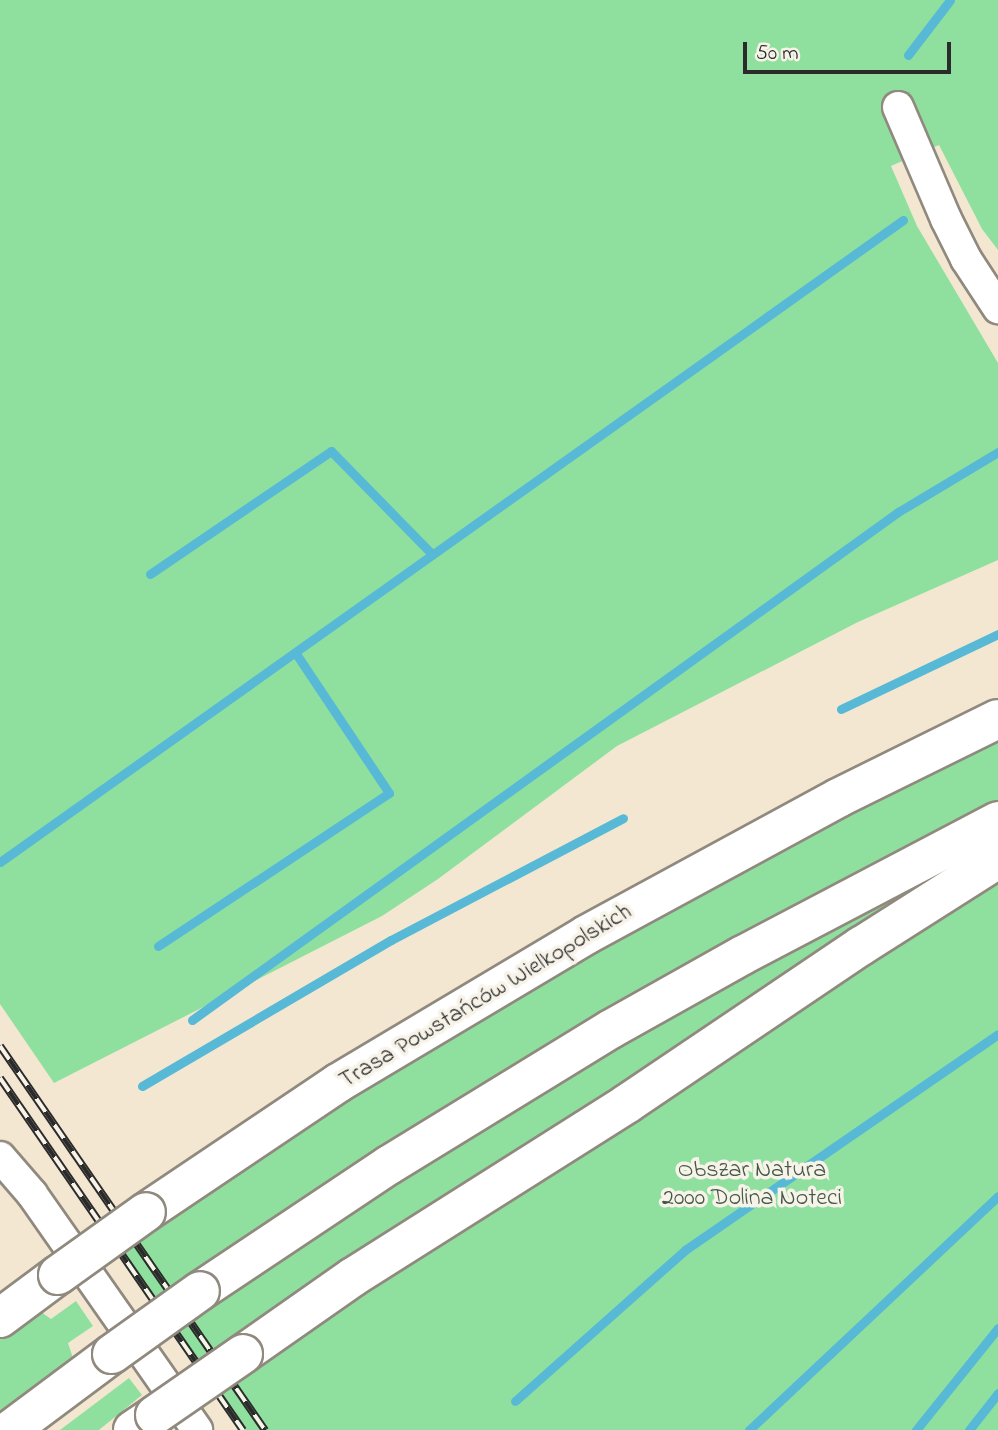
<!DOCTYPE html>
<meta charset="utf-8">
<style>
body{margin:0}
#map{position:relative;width:998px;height:1430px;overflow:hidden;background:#f4e7d1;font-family:"Indie Flower",sans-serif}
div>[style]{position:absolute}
.green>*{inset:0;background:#8fe09f}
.stream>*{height:9px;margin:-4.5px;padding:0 4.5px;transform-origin:4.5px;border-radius:4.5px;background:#57b9d5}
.roads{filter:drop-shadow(2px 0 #90897e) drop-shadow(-2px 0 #90897e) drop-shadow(0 2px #90897e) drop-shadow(0 -2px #90897e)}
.minor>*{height:30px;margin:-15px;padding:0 15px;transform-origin:15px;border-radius:15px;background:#fff}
.motorway>*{height:38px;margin:-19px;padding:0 19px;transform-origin:19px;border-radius:19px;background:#fff}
.rail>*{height:8px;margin-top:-4px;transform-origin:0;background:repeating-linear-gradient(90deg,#f7f3e8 0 16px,#2b2b2b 0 32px);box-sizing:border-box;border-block:2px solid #2b2b2b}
.bridges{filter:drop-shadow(2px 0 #90897e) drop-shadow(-2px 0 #90897e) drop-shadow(0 2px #90897e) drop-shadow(0 -2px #90897e)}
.motorway-bridge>*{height:38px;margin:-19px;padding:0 19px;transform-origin:19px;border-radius:19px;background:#fff}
span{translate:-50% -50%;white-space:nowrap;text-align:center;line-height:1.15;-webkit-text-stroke:7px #f7f3e8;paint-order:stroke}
.street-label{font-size:24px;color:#2b2b2b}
.park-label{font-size:24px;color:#445848}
.scale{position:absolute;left:743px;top:42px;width:208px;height:32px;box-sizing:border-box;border:4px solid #2b2b2b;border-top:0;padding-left:9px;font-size:21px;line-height:24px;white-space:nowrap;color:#2b2b2b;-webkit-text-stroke:5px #f7f3e8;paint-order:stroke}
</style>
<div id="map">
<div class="green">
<i style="clip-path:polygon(0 0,998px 0,998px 250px,982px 229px,939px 145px,891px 166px,917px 226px,998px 363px,998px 560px,858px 622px,617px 746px,438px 879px,382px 916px,54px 1083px,0 1004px)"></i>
<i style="clip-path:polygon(998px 737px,998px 1430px,239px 1430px,97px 1222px,316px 1119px,559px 970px,824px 825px)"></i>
<i style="clip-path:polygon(76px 1301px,93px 1326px,68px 1343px,74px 1361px,0 1417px,0 1337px,37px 1309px,51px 1319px)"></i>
<i style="clip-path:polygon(129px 1378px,142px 1395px,99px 1430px,60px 1430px)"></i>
</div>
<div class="stream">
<i style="left:908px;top:55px;width:69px;rotate:-52.6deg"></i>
<i style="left:150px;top:574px;width:219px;rotate:-34.2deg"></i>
<i style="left:331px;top:451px;width:144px;rotate:45.6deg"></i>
<i style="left:841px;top:709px;width:174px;rotate:-25.5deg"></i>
<i style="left:0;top:862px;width:1108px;rotate:-35.41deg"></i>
<i style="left:158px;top:946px;width:277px;rotate:-33.5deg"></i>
<i style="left:389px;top:793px;width:169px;rotate:-123.7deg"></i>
<i style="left:192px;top:1020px;width:870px;rotate:-35.74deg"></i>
<i style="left:898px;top:512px;width:117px;rotate:-31deg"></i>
<i style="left:142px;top:1086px;width:289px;rotate:-30.4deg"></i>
<i style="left:391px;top:940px;width:262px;rotate:-27.7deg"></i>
<i style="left:515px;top:1401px;width:227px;rotate:-41.6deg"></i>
<i style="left:685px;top:1250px;width:380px;rotate:-34.6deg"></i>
<i style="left:749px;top:1430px;width:342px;rotate:-43.2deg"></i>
<i style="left:916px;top:1430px;width:131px;rotate:-51.2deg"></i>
<i style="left:969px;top:1430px;width:47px;rotate:-51.9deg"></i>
</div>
<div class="roads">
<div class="minor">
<i style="left:898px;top:107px;width:122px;rotate:66.8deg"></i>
<i style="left:946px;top:219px;width:45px;rotate:63.4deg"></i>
<i style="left:966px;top:259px;width:59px;rotate:56.9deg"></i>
<i style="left:0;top:1157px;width:49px;rotate:49.1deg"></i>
<i style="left:32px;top:1194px;width:288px;rotate:55deg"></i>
</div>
<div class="motorway">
<i style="left:146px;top:1212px;width:231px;rotate:-33.9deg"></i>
<i style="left:338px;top:1083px;width:289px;rotate:-30.8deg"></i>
<i style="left:586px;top:935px;width:287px;rotate:-28.5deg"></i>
<i style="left:838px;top:798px;width:178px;rotate:-26.3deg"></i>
<i style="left:200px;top:1291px;width:227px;rotate:-33.7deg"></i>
<i style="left:389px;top:1165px;width:260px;rotate:-31.5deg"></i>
<i style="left:611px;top:1029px;width:151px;rotate:-29.3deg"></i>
<i style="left:743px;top:955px;width:288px;rotate:-27.7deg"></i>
<i style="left:0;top:1318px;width:72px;rotate:-36.6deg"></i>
<i style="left:243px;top:1354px;width:134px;rotate:-35deg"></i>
<i style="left:353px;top:1277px;width:325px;rotate:-32.3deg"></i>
<i style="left:628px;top:1103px;width:281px;rotate:-34deg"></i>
<i style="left:861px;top:946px;width:162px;rotate:-32.4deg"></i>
<i style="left:10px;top:1430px;width:127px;rotate:-36.7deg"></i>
<i style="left:133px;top:1430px;width:27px;rotate:-34deg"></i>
</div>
</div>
<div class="rail">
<i style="left:0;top:1046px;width:467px;rotate:55.4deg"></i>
<i style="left:0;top:1078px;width:428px;rotate:55.4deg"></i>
</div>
<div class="bridges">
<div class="motorway-bridge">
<i style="left:58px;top:1275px;width:108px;rotate:-35.6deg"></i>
<i style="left:112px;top:1354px;width:108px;rotate:-35.6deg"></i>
<i style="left:155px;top:1415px;width:107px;rotate:-34.7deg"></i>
</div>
</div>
<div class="street-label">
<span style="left:486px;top:997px;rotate:-31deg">Trasa Powstańców Wielkopolskich</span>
</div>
<div class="park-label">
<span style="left:752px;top:1185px">Obszar Natura<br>2000 Dolina Noteci</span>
</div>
<div class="scale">50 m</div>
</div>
